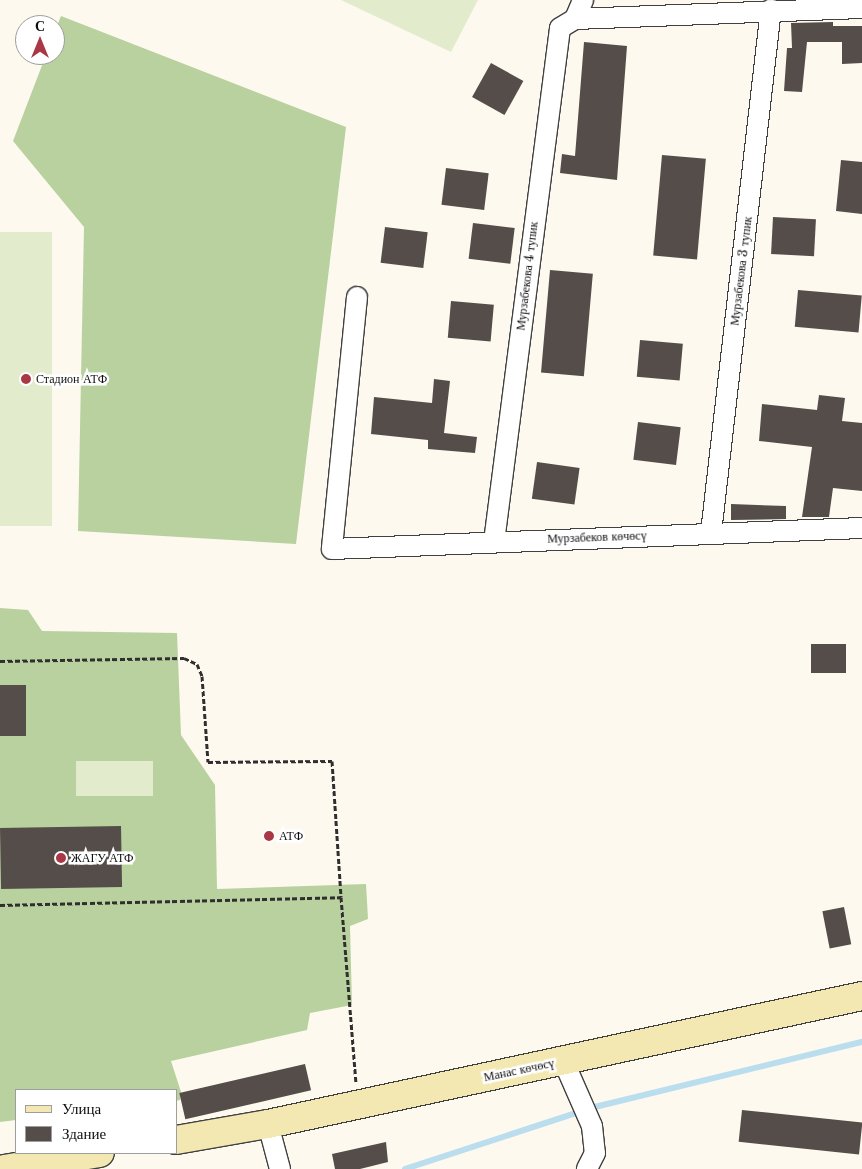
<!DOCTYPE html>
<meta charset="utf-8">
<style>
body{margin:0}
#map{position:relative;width:862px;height:1169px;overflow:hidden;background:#fdf9ee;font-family:"Libre Baskerville",serif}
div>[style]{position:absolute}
.forest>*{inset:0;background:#b8d19e}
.pitch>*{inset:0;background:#e3ebcd;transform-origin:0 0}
.stream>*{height:5.5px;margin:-2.75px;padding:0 2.75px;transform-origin:2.75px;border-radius:2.75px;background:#badeed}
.building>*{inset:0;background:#544d4a;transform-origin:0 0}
.path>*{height:3px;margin-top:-1.5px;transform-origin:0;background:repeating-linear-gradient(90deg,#2f2f2f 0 5px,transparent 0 7.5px)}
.roads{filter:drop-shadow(1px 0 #404040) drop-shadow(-1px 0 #404040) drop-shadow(0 1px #404040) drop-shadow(0 -1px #404040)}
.street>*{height:20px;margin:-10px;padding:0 10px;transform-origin:10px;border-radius:10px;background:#fff}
.secondary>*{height:28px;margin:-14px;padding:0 14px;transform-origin:14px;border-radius:14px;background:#f4e8b2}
.dots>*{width:14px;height:14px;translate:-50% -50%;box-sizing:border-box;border:2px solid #fff;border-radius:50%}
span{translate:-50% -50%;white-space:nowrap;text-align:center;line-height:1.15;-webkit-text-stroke:5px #fff;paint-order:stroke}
.street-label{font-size:12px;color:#0d0d0d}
.poi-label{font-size:12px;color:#0d0d0d}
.left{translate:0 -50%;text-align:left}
.legend{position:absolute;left:15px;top:1089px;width:162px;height:65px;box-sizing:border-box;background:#fff;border:1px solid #9e9e9e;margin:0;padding:6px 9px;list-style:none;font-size:15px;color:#0d0d0d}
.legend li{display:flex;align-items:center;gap:10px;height:25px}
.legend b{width:25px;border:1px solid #9e9e9e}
.north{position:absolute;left:15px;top:15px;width:50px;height:50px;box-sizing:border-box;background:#fff;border:1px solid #9e9e9e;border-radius:50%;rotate:0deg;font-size:14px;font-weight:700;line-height:20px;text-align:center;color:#0d0d0d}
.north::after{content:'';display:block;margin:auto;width:18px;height:22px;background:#aa3745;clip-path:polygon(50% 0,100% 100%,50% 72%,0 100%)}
</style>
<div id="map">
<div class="forest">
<i style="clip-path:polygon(61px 16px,346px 127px,296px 544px,78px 531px,84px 227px,13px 141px,46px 55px,55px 55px,55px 31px)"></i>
<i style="clip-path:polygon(0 608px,28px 610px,42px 631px,177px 633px,181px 735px,215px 785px,217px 889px,366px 884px,368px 919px,350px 926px,352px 1005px,310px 1013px,307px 1030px,171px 1061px,181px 1092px,180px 1100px,176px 1101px,176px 1090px,16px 1090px,16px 1120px,0 1122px)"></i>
</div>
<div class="pitch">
<i style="clip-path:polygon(341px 0,478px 0,451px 52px)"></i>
<i style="left:52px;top:232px;width:294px;height:52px;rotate:90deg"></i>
<i style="left:153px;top:761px;width:35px;height:77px;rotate:90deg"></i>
</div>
<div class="stream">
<i style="left:405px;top:1169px;width:200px;rotate:-18.1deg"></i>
<i style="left:595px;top:1107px;width:275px;rotate:-13.7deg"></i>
</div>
<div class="building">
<i style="clip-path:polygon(833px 22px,833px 26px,862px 26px,862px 63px,842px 64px,842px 42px,807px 42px,802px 92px,784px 91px,787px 48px,792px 48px,791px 23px)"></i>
<i style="clip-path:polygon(584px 42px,627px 46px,617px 180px,560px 173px,562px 154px,575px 156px)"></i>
<i style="left:491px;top:63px;width:37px;height:39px;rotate:29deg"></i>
<i style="left:662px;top:155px;width:44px;height:101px;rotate:5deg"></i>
<i style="clip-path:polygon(841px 160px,862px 162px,862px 214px,836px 211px)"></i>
<i style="left:446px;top:168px;width:43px;height:37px;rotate:7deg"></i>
<i style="left:773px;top:217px;width:43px;height:37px;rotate:3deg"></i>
<i style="left:473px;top:223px;width:42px;height:36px;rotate:7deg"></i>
<i style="left:385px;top:227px;width:43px;height:36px;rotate:7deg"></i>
<i style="left:550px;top:270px;width:43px;height:103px;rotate:5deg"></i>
<i style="left:798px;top:290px;width:64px;height:37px;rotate:5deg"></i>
<i style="left:451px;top:301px;width:43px;height:37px;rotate:5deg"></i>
<i style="left:640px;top:340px;width:43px;height:37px;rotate:5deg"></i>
<i style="clip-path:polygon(434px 379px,450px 381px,444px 433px,477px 437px,475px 453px,428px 449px,428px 440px,371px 434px,374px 397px,432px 403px)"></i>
<i style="clip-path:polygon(819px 395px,845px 398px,842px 421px,862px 423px,862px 491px,833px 488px,829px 517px,802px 517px,812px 447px,759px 441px,762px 404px,817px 410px)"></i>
<i style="left:638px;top:422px;width:43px;height:38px;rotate:7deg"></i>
<i style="left:537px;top:462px;width:43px;height:37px;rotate:8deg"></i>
<i style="clip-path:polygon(731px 504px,786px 506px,786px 519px,731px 520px)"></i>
<i style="left:846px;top:644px;width:29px;height:35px;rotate:90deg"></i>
<i style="left:0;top:685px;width:26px;height:51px"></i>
<i style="left:121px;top:826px;width:61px;height:121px;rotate:89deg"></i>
<i style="left:844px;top:907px;width:38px;height:22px;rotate:79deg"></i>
<i style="left:305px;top:1064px;width:27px;height:129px;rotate:77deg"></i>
<i style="left:742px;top:1110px;width:121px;height:32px;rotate:6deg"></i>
<i style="clip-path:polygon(386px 1142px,388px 1162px,360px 1169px,335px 1169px,332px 1154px)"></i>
</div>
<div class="path">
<i style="left:0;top:661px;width:184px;rotate:-0.9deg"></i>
<i style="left:184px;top:658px;width:14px;rotate:25deg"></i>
<i style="left:197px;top:664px;width:13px;rotate:67deg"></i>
<i style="left:202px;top:676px;width:86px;rotate:86deg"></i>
<i style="left:208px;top:762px;width:124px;rotate:-0.5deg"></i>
<i style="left:332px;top:761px;width:136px;rotate:86.2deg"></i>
<i style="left:0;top:905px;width:341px;rotate:-1.3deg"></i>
<i style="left:341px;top:897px;width:186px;rotate:85.4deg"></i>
</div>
<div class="roads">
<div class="street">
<i style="left:575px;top:19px;width:21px;rotate:-67deg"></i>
<i style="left:357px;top:297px;width:253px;rotate:95.7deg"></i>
<i style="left:332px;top:549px;width:530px;rotate:-2.27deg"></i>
<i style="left:711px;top:533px;width:527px;rotate:-83.47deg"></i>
<i style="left:494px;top:542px;width:518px;rotate:-82.68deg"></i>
<i style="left:560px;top:28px;width:17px;rotate:-31deg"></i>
<i style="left:575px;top:19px;width:287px;rotate:-2.2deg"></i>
<i style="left:563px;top:1060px;width:72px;rotate:66.3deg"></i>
<i style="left:592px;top:1126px;width:27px;rotate:84deg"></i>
<i style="left:595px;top:1153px;width:18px;rotate:117deg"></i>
<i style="left:268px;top:1124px;width:47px;rotate:75.1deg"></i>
</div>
<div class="secondary">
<i style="left:176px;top:1140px;width:93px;rotate:-9.9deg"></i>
<i style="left:268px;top:1124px;width:608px;rotate:-12.16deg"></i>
<i style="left:4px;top:1169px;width:97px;rotate:-9.5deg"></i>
</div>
</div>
<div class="dots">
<i style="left:26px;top:379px;background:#aa3745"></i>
<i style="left:269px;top:836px;background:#aa3745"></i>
<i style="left:61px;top:858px;background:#aa3745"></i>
</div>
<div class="street-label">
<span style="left:741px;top:271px;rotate:-83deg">Мурзабекова 3 тупик</span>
<span style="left:527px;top:276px;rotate:-83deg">Мурзабекова 4 тупик</span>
<span style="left:597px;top:537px;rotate:-2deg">Мурзабеков көчөсү</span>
<span style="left:519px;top:1070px;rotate:-12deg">Манас көчөсү</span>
</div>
<div class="poi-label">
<span class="left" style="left:36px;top:379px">Стадион АТФ</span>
<span class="left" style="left:279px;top:836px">АТФ</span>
<span class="left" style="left:71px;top:858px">ЖАГУ АТФ</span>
</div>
<ul class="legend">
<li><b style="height:6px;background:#f4e8b2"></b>Улица</li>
<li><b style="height:14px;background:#544d4a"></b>Здание</li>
</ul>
<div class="north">С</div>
</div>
